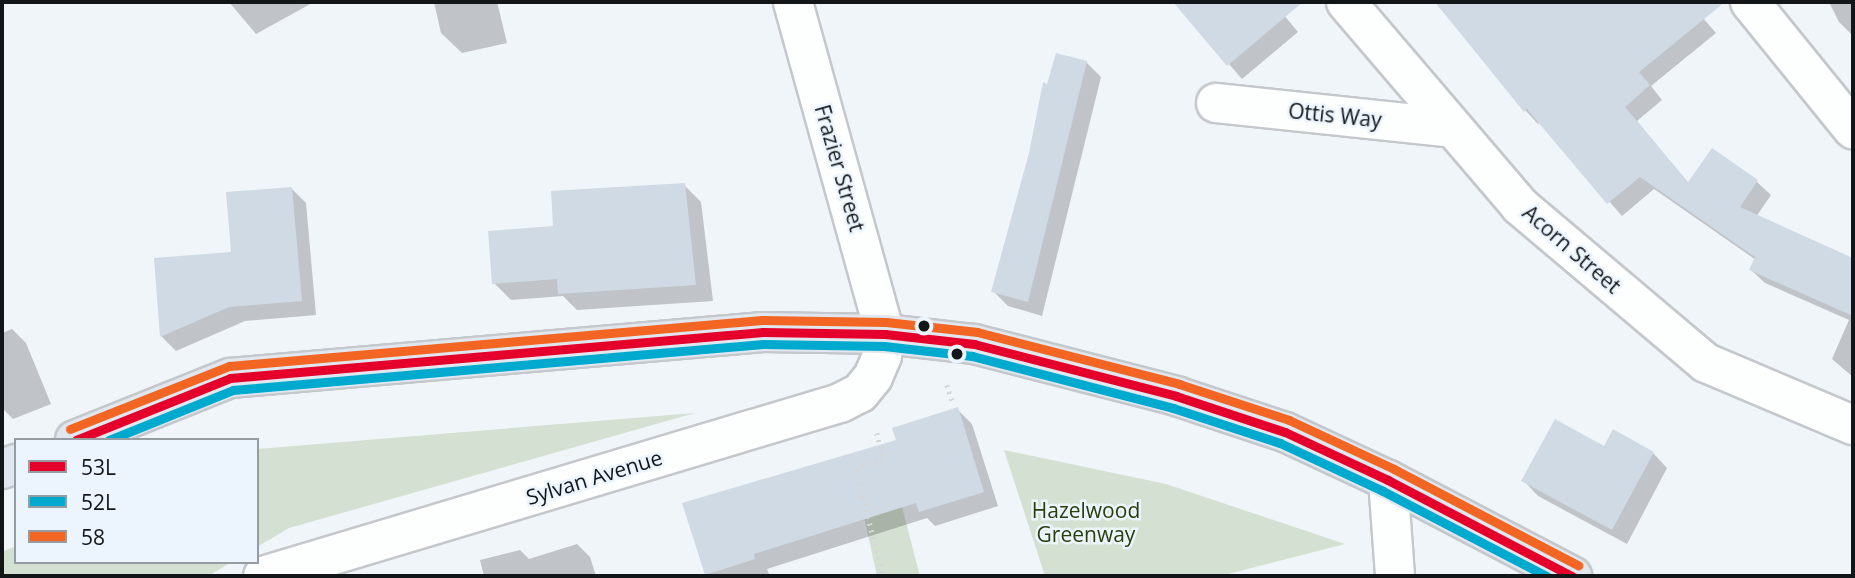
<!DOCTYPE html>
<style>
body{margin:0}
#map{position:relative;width:1855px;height:578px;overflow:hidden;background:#f0f5fa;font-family:"Open Sans",sans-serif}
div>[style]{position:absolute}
.green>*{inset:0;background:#d4e0d1}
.shadow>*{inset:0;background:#0003}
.building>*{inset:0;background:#d0dae4}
.path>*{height:4.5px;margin-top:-2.25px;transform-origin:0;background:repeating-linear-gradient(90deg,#d5d6d7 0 2px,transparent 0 7px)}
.roads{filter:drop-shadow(2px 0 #c4c7cb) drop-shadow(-2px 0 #c4c7cb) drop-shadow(0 2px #c4c7cb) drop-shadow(0 -2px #c4c7cb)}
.minor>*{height:38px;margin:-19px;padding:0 19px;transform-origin:19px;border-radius:19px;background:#fdfefe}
.major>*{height:38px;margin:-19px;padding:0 19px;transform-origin:19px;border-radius:19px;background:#e1e7ef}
.bus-1>*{height:9px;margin:-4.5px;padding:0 4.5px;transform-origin:4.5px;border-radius:4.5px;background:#e4002b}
.bus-2>*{height:9px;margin:-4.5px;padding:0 4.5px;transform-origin:4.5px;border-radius:4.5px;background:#00a9ce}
.bus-3>*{height:9px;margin:-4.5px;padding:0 4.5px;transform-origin:4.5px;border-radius:4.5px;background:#f26522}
.dots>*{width:19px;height:19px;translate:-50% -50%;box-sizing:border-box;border:4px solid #ecf5fe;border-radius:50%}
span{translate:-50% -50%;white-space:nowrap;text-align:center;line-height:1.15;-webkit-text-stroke:5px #ecf5fe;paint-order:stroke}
.street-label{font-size:21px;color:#131619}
.park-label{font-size:21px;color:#283f0b}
.frame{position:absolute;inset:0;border:4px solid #131619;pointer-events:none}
.legend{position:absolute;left:14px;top:438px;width:245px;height:126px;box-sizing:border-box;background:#ecf5fe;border:2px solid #959ca2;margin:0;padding:9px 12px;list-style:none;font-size:21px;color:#131619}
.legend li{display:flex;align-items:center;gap:14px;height:35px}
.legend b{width:35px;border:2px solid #959ca2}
</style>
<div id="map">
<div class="green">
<i style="clip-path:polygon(695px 413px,289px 528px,257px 547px,257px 449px)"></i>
<i style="clip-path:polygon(1004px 450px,1166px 484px,1345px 544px,1220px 576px,1045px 576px)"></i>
<i style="clip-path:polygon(889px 457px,920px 576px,877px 576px,853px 467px)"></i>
<i style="clip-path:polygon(16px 546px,16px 562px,232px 562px,208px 576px,2px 576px,2px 552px)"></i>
</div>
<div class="shadow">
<i style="clip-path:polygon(229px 2px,314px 2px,256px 34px)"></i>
<i style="clip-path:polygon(434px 2px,497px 2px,507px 43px,462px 53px,441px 33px)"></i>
<i style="clip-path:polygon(1175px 2px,1273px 2px,1298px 32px,1242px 79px)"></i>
<i style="clip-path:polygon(1435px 2px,1689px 2px,1716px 33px,1651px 86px,1662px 100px,1637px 121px,1689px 184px,1712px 150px,1757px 182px,1771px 195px,1756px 217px,1853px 260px,1853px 377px,1832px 359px,1849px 320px,1765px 283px,1751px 270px,1756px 260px,1654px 189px,1622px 216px,1540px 122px,1538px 124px,1525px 110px)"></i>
<i style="clip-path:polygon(1829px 2px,1853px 2px,1853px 36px,1839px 22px)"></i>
<i style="clip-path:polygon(1086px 62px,1101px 77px,1042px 316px,1008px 306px,993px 291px,1049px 86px)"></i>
<i style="clip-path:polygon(684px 185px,701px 202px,713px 301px,577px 310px,563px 296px,511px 300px,494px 283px,555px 228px)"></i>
<i style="clip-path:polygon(292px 189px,306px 203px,316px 315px,245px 321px,176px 351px,162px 337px,156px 260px,233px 254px)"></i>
<i style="clip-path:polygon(12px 329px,26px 343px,51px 404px,13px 419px,2px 408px,2px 333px)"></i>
<i style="clip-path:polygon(957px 409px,972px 424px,998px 506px,935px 526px,927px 518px,767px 569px,769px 574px,762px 576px,707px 574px,898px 441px)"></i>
<i style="clip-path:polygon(1604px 448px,1653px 453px,1667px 468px,1627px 544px,1538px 496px,1524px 481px)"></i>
<i style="clip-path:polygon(577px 544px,590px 557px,596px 576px,484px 576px,480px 560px,520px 550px,529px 559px)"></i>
</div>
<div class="building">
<i style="clip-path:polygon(1173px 2px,1303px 2px,1227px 66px)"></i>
<i style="clip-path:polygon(1435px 2px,1725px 2px,1639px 72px,1650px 85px,1625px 107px,1688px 182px,1712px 148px,1758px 180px,1740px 207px,1853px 258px,1853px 316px,1749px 270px,1755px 257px,1640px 177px,1607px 204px,1527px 109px,1524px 112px)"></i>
<i style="clip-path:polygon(1056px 53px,1087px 61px,1028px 302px,991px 292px,1029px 153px,1043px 82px,1047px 84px)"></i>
<i style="clip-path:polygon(685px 183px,696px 285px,558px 294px,557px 279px,492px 284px,488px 231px,553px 226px,551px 191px)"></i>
<i style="clip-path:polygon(292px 187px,302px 301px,229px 307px,160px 337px,154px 258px,231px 252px,226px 192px)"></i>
<i style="clip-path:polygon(958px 407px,984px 492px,919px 512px,916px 503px,754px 554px,755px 559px,705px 575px,682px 503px,896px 440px,892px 428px)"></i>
<i style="clip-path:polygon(1555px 419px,1604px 446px,1613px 429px,1654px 452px,1612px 530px,1521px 481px)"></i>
</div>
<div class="path">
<i style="left:947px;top:385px;width:20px;rotate:72deg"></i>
<i style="left:877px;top:433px;width:28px;rotate:77deg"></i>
<i style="left:883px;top:460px;width:28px;rotate:162deg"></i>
<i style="left:856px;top:469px;width:110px;rotate:75.8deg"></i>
</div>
<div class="roads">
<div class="minor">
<i style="left:1346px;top:2px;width:268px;rotate:49.5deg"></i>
<i style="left:1520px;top:206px;width:243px;rotate:40.2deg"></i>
<i style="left:1706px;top:363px;width:160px;rotate:22.9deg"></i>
<i style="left:1750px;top:2px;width:164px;rotate:51deg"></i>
<i style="left:1216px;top:103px;width:238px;rotate:6deg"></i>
<i style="left:1388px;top:480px;width:96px;rotate:85.8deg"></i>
<i style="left:263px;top:576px;width:602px;rotate:-16.69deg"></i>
<i style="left:840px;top:403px;width:22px;rotate:-27deg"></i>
<i style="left:860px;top:393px;width:21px;rotate:-51deg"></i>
<i style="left:873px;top:377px;width:23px;rotate:-67deg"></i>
<i style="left:882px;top:356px;width:22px;rotate:-82deg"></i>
<i style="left:885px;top:334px;width:345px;rotate:-105.5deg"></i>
</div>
<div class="major">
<i style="left:75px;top:440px;width:167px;rotate:-21.8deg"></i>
<i style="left:230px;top:378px;width:535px;rotate:-4.93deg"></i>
<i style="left:763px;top:332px;width:122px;rotate:0.9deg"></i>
<i style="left:885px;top:334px;width:90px;rotate:6.4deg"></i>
<i style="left:974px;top:344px;width:209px;rotate:14.4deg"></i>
<i style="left:1176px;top:396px;width:115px;rotate:18.3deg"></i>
<i style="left:1285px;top:432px;width:114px;rotate:25deg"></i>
<i style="left:1388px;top:480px;width:208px;rotate:27.6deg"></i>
<i style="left:2px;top:469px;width:15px;rotate:-20deg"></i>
</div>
</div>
<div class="bus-1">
<i style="left:76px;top:440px;width:166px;rotate:-21.9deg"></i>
<i style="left:230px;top:378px;width:535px;rotate:-4.93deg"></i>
<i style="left:763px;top:332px;width:122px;rotate:0.9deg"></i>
<i style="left:885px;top:334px;width:90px;rotate:6.4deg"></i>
<i style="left:974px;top:344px;width:209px;rotate:14.4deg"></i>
<i style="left:1176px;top:396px;width:115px;rotate:18.3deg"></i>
<i style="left:1285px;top:432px;width:114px;rotate:25deg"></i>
<i style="left:1388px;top:480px;width:208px;rotate:27.6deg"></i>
</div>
<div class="bus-2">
<i style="left:109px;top:440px;width:134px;rotate:-22deg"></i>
<i style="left:233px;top:390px;width:532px;rotate:-4.96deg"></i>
<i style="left:763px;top:344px;width:121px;rotate:0.9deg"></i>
<i style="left:884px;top:346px;width:89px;rotate:6.5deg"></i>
<i style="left:972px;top:356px;width:208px;rotate:14.5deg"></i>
<i style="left:1173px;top:408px;width:113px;rotate:18.1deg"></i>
<i style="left:1280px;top:443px;width:114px;rotate:25deg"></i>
<i style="left:1383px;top:491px;width:184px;rotate:27.5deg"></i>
</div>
<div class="bus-3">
<i style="left:70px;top:429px;width:171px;rotate:-21.6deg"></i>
<i style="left:229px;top:366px;width:535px;rotate:-4.93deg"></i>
<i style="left:762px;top:320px;width:124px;rotate:0.9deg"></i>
<i style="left:886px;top:322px;width:92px;rotate:6.3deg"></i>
<i style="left:977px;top:332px;width:209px;rotate:14.4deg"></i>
<i style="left:1179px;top:384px;width:116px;rotate:18.1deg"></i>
<i style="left:1289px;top:420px;width:116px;rotate:25deg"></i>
<i style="left:1394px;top:469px;width:208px;rotate:27.6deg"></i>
</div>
<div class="dots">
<i style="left:924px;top:326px;background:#131619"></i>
<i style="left:957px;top:354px;background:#131619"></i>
</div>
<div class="street-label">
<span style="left:1335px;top:115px;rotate:6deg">Ottis Way</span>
<span style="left:840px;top:168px;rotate:74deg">Frazier Street</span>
<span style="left:1572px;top:249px;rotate:41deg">Acorn Street</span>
<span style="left:594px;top:477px;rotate:-17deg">Sylvan Avenue</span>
</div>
<div class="park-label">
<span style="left:1086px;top:522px">Hazelwood<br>Greenway</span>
</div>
<div class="frame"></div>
<ul class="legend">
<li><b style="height:9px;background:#e4002b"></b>53L</li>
<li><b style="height:9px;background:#00a9ce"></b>52L</li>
<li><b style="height:9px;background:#f26522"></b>58</li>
</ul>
</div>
